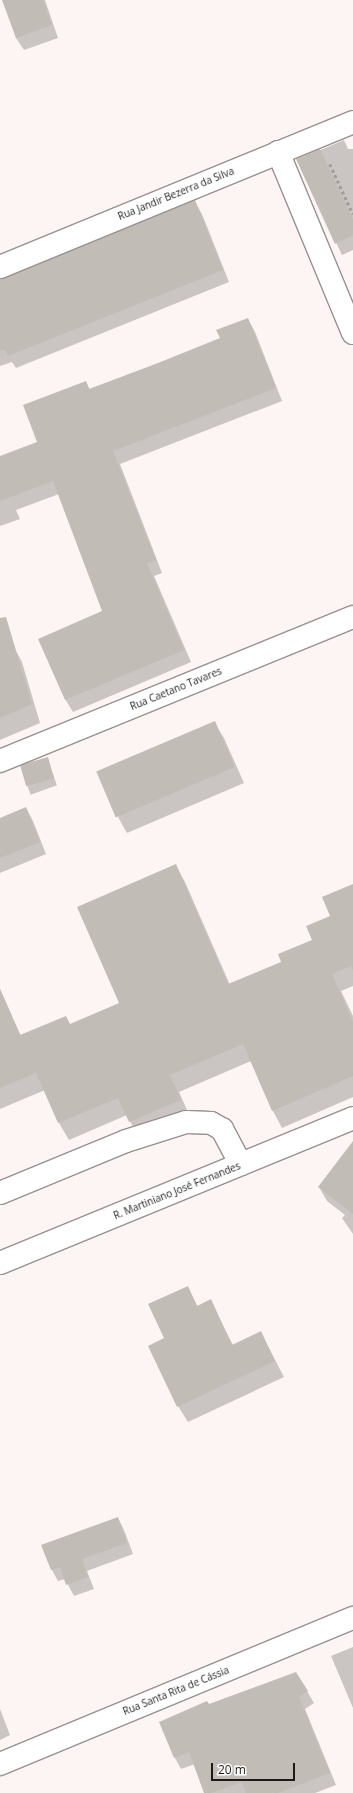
<!DOCTYPE html>
<meta charset="utf-8">
<style>
body{margin:0}
#map{position:relative;width:353px;height:1793px;overflow:hidden;background:#fdf5f3;font-family:"Open Sans",sans-serif}
div>[style]{position:absolute}
.shadow>*{inset:0;background:#0003;transform-origin:0 0}
.building>*{inset:0;background:#c2bcb7;transform-origin:0 0}
.path>*{height:2.5px;margin-top:-1.25px;transform-origin:0;background:repeating-linear-gradient(90deg,#a19b99 0 3px,transparent 0 6px)}
.roads{filter:drop-shadow(1px 0 #98918f) drop-shadow(-1px 0 #98918f) drop-shadow(0 1px #98918f) drop-shadow(0 -1px #98918f)}
.minor>*{height:22px;margin:-11px;padding:0 11px;transform-origin:11px;border-radius:11px;background:#fff}
span{translate:-50% -50%;white-space:nowrap;text-align:center;line-height:1.15;-webkit-text-stroke:3px #fff;paint-order:stroke}
.street-label{font-size:10px;color:#1d1a19}
.scale{position:absolute;left:211px;top:1763px;width:84px;height:18px;box-sizing:border-box;border:2px solid #1d1a19;border-top:0;padding-left:5px;font-size:12px;line-height:14px;white-space:nowrap;color:#1d1a19;-webkit-text-stroke:3px #fff;paint-order:stroke}
</style>
<div id="map">
<div class="shadow">
<i style="clip-path:polygon(9px 0,45px 0,58px 38px,24px 50px,16px 38px)"></i>
<i style="clip-path:polygon(344px 140px,348px 149px,353px 149px,353px 250px,342px 255px,297px 160px)"></i>
<i style="clip-path:polygon(195px 202px,202px 214px,229px 282px,16px 368px,12px 362px,0 366px,0 280px)"></i>
<i style="clip-path:polygon(248px 319px,255px 332px,282px 401px,120px 464px,162px 573px,154px 576px,191px 662px,73px 712px,65px 699px,104px 612px,59px 494px,16px 510px,20px 519px,0 526px,0 457px,39px 442px,86px 382px,90px 390px,221px 339px)"></i>
<i style="clip-path:polygon(15px 649px,22px 662px,40px 723px,0 740px,0 655px)"></i>
<i style="clip-path:polygon(214px 722px,224px 738px,244px 783px,127px 833px,118px 817px)"></i>
<i style="left:47px;top:758px;width:29px;height:28px;rotate:70deg"></i>
<i style="clip-path:polygon(26px 808px,33px 821px,46px 854px,0 873px,0 819px)"></i>
<i style="clip-path:polygon(176px 866px,185px 882px,230px 985px,282px 962px,313px 940px,353px 885px,353px 986px,341px 991px,353px 1016px,353px 1097px,282px 1128px,273px 1111px,251px 1061px,179px 1092px,190px 1117px,139px 1139px,127px 1115px,69px 1140px,59px 1123px,45px 1090px,0 1109px,0 989px,21px 1036px,70px 1025px,121px 1004px)"></i>
<i style="clip-path:polygon(353px 1143px,353px 1234px,342px 1218px,345px 1215px,327px 1201px,319px 1187px)"></i>
<i style="clip-path:polygon(187px 1287px,198px 1307px,210px 1301px,233px 1345px,261px 1333px,284px 1377px,188px 1422px,178px 1406px,165px 1338px)"></i>
<i style="clip-path:polygon(118px 1518px,124px 1530px,133px 1554px,87px 1571px,94px 1589px,74px 1596px,65px 1579px,58px 1581px,52px 1570px,42px 1545px)"></i>
<i style="clip-path:polygon(353px 1647px,353px 1708px,331px 1656px)"></i>
<i style="clip-path:polygon(307px 1691px,314px 1703px,305px 1709px,336px 1785px,315px 1793px,205px 1793px,195px 1764px,181px 1769px,175px 1758px,209px 1705px)"></i>
<i style="clip-path:polygon(0 1709px,10px 1735px,0 1740px)"></i>
</div>
<div class="building">
<i style="clip-path:polygon(2px 0,43px 0,52px 25px,16px 38px)"></i>
<i style="clip-path:polygon(320px 149px,353px 219px,353px 235px,335px 244px,296px 159px)"></i>
<i style="clip-path:polygon(195px 200px,223px 270px,8px 356px,5px 350px,0 351px,0 279px)"></i>
<i style="clip-path:polygon(248px 318px,276px 388px,113px 451px,156px 560px,147px 563px,184px 650px,65px 700px,38px 639px,102px 611px,53px 481px,0 501px,0 456px,37px 442px,23px 405px,86px 381px,89px 389px,158px 363px,220px 338px,216px 330px)"></i>
<i style="clip-path:polygon(6px 617px,32px 704px,0 718px,0 618px)"></i>
<i style="left:215px;top:721px;width:50px;height:129px;rotate:67deg"></i>
<i style="left:48px;top:757px;width:22px;height:29px;rotate:74deg"></i>
<i style="clip-path:polygon(26px 807px,40px 842px,0 858px,0 818px)"></i>
<i style="clip-path:polygon(176px 864px,228px 984px,281px 962px,278px 954px,312px 940px,306px 926px,330px 916px,322px 897px,353px 884px,353px 970px,351px 966px,332px 974px,353px 1022px,353px 1076px,272px 1111px,243px 1044px,170px 1075px,181px 1100px,129px 1122px,118px 1098px,58px 1123px,36px 1073px,0 1088px,0 989px,20px 1035px,66px 1016px,70px 1024px,119px 1003px,77px 907px)"></i>
<i style="clip-path:polygon(353px 1141px,353px 1214px,318px 1187px)"></i>
<i style="clip-path:polygon(188px 1286px,197px 1306px,211px 1299px,232px 1345px,261px 1331px,275px 1361px,177px 1407px,148px 1346px,164px 1338px,148px 1304px)"></i>
<i style="clip-path:polygon(118px 1517px,127px 1543px,82px 1559px,88px 1577px,66px 1585px,60px 1567px,51px 1570px,41px 1545px)"></i>
<i style="clip-path:polygon(296px 1672px,308px 1691px,299px 1697px,330px 1773px,278px 1793px,246px 1793px,242px 1782px,211px 1793px,204px 1793px,189px 1752px,174px 1758px,159px 1722px,207px 1701px,209px 1704px)"></i>
</div>
<div class="path">
<i style="left:330px;top:164px;width:55px;rotate:65.3deg"></i>
</div>
<div class="roads">
<div class="minor">
<i style="left:278px;top:152px;width:196px;rotate:67.5deg"></i>
<i style="left:0;top:267px;width:382px;rotate:-22.3deg"></i>
<i style="left:0;top:761px;width:381px;rotate:-22.2deg"></i>
<i style="left:0;top:1193px;width:136px;rotate:-22.4deg"></i>
<i style="left:126px;top:1141px;width:63px;rotate:-17.6deg"></i>
<i style="left:186px;top:1122px;width:25px;rotate:2deg"></i>
<i style="left:211px;top:1123px;width:13px;rotate:29deg"></i>
<i style="left:222px;top:1129px;width:40px;rotate:62deg"></i>
<i style="left:0;top:1263px;width:382px;rotate:-22.3deg"></i>
<i style="left:0;top:1764px;width:382px;rotate:-22.5deg"></i>
</div>
</div>
<div class="street-label">
<span style="left:176px;top:194px;rotate:-22deg">Rua Jandir Bezerra da Silva</span>
<span style="left:176px;top:689px;rotate:-22deg">Rua Caetano Tavares</span>
<span style="left:177px;top:1191px;rotate:-22deg">R. Martiniano José Fernandes</span>
<span style="left:176px;top:1691px;rotate:-22deg">Rua Santa Rita de Cássia</span>
</div>
<div class="scale">20 m</div>
</div>
